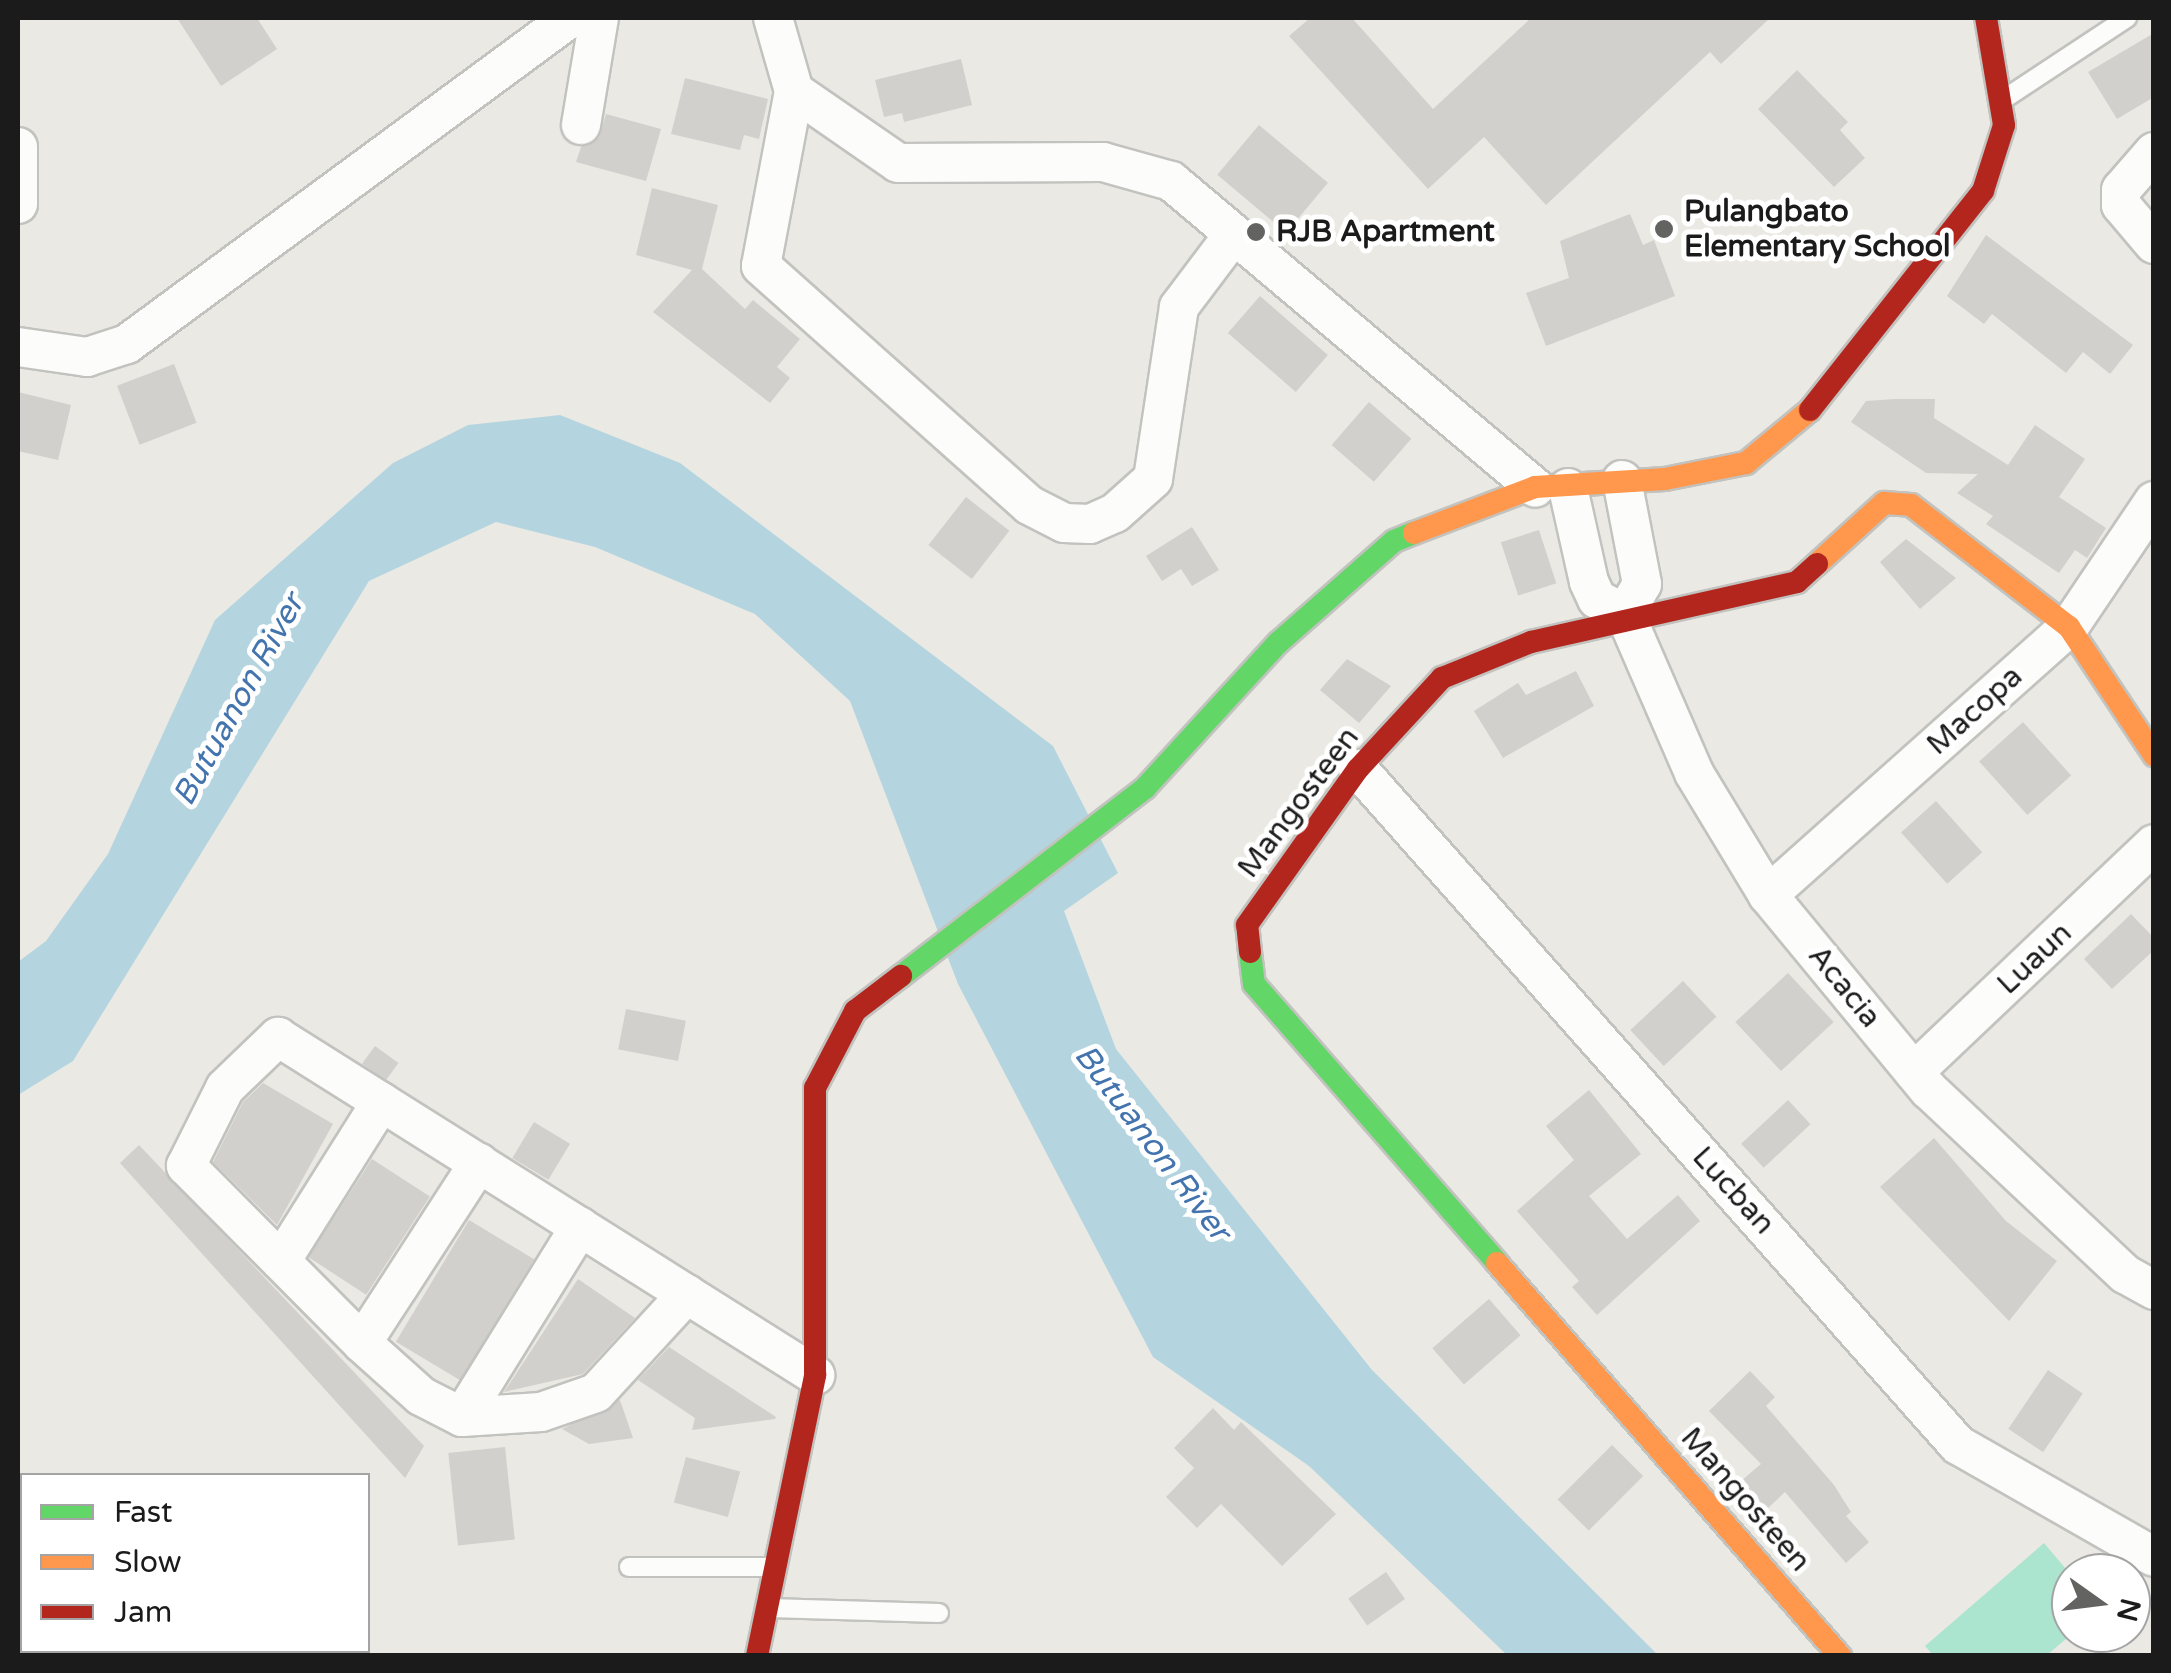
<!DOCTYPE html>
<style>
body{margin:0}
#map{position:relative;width:2171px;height:1673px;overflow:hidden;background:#eae9e3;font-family:"Varela Round",sans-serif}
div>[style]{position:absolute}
.pitch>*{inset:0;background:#ace5cf}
.water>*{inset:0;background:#b4d5e0}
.building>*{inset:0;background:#d2d0cc;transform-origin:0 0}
.roads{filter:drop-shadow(2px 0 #c2c2bf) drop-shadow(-2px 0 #c2c2bf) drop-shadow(0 2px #c2c2bf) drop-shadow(0 -2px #c2c2bf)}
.lane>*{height:18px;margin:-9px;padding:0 9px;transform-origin:9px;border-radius:9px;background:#fcfcfb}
.street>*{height:38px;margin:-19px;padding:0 19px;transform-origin:19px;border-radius:19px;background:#fcfcfb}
.fast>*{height:22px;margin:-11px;padding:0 11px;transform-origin:11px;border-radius:11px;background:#63d668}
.slow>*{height:22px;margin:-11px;padding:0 11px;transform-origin:11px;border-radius:11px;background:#ff974d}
.jam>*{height:22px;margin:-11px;padding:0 11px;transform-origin:11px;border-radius:11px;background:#b3261e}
.dots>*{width:28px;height:28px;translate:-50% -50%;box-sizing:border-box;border:5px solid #fff;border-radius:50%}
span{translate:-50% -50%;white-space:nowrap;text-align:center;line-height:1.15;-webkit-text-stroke:10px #fff;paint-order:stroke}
.poi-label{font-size:30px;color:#1b1b1b;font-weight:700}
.left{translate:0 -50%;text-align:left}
.street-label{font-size:30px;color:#1b1b1b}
.water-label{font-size:32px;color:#4474ae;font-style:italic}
.frame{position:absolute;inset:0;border:20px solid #1b1b1b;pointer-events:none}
.legend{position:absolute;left:20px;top:1473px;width:350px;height:180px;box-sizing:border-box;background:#fff;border:2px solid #a4a4a4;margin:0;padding:12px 18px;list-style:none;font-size:30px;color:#1b1b1b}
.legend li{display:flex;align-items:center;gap:20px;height:50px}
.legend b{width:50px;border:2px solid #a4a4a4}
.north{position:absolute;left:2051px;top:1553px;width:100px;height:100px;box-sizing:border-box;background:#fff;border:2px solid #a4a4a4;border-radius:50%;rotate:104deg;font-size:28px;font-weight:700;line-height:40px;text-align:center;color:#1b1b1b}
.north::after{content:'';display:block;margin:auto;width:35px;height:45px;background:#636361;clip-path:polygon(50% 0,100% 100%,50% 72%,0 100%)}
</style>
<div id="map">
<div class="pitch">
<i style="clip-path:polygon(2044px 1543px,2071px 1575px,2073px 1633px,2047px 1655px,1933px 1655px,1925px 1646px)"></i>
</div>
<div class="water">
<i style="clip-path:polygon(560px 415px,680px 463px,1053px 746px,1118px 873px,1064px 911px,1116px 1049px,1372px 1370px,1658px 1655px,1507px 1655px,1309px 1466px,1153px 1357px,958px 984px,850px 701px,755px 614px,595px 547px,496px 522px,369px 581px,73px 1061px,18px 1095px,18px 962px,46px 941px,108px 854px,215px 620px,393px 463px,468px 425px)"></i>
</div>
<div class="building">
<i style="clip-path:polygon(177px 18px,257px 18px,277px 49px,221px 86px)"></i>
<i style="clip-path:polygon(1310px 18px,1352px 18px,1433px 109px,1531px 18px,1770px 18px,1721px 64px,1710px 52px,1546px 205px,1484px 137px,1428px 189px,1289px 36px)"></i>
<i style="clip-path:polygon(2154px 33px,2154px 97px,2117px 119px,2088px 72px)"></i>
<i style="clip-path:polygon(961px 59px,972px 105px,904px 122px,902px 113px,884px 117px,875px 80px)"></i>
<i style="clip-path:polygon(1797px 70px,1848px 122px,1840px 130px,1865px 158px,1834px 187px,1758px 109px)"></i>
<i style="clip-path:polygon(685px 78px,768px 99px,759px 139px,744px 135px,740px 150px,671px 134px)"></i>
<i style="clip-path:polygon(606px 114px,661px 129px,646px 181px,576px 162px,581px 147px,599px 138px)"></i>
<i style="left:1259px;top:125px;width:90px;height:65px;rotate:40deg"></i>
<i style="clip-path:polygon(652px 188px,718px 205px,702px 269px,745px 309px,753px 300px,800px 339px,777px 367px,790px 378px,770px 403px,653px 312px,692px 270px,636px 255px)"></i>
<i style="clip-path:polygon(1630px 214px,1643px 245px,1654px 240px,1675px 296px,1546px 346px,1526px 293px,1569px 278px,1560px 241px)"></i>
<i style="clip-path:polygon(1986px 235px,2133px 345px,2110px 374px,2083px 352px,2066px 373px,1992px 314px,1984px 324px,1947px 296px)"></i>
<i style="left:1260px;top:296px;width:90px;height:49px;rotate:41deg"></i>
<i style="left:174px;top:364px;width:63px;height:61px;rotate:69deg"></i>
<i style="clip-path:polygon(18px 392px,71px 405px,58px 460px,18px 451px)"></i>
<i style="clip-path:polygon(1895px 399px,1935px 399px,1934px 418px,2008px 465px,2035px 425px,2085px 459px,2059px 497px,2106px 528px,2087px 558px,2075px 550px,2059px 573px,1986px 524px,1993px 516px,1957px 493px,1978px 474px,1926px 473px,1851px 422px,1866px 401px)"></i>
<i style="left:1369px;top:402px;width:56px;height:57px;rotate:41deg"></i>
<i style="left:966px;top:497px;width:55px;height:61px;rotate:38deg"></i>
<i style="clip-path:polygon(1192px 527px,1219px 570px,1192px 586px,1181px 569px,1162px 581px,1146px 556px)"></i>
<i style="left:1539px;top:530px;width:56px;height:40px;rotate:72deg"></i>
<i style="clip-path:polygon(1906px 539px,1956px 578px,1920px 609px,1880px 562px)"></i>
<i style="clip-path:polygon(1347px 659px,1391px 686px,1359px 723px,1320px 690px)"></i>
<i style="clip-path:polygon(1576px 671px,1594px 706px,1503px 758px,1474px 711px,1518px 683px,1526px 695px)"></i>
<i style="left:2023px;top:722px;width:72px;height:59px;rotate:48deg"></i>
<i style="left:1936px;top:801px;width:69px;height:47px;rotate:48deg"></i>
<i style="clip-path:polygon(2131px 914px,2154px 938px,2154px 950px,2112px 989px,2084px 959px)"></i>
<i style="left:1788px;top:973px;width:67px;height:72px;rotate:47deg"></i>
<i style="left:1683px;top:981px;width:49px;height:72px;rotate:47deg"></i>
<i style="left:626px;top:1009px;width:61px;height:41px;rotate:11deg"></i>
<i style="left:375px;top:1046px;width:29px;height:22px;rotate:36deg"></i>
<i style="clip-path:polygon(263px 1083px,333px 1124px,277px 1225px,213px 1162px,243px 1102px)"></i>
<i style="clip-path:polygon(1589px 1090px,1641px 1154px,1589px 1196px,1627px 1239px,1678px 1195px,1700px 1221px,1597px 1315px,1572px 1287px,1579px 1281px,1517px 1211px,1574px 1160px,1546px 1126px)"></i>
<i style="left:1788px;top:1100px;width:33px;height:64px;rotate:47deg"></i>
<i style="left:534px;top:1122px;width:42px;height:42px;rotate:31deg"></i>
<i style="clip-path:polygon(1934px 1138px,2006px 1221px,2057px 1261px,2009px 1321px,1880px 1187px)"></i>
<i style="clip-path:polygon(139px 1145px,424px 1446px,405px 1478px,120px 1163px)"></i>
<i style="left:372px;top:1159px;width:69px;height:117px;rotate:33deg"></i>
<i style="left:469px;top:1220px;width:76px;height:142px;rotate:31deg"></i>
<i style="clip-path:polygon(578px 1279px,635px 1318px,583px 1374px,504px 1392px)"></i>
<i style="left:1489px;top:1299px;width:48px;height:75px;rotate:49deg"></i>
<i style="clip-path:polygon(669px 1347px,776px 1417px,775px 1419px,692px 1430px,695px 1418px,638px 1380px)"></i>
<i style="left:2048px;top:1370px;width:42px;height:71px;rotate:34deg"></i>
<i style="clip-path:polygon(1750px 1371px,1775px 1397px,1766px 1406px,1834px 1485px,1851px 1512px,1846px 1516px,1869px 1542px,1846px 1563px,1785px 1492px,1767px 1509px,1741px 1481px,1761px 1464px,1709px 1411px)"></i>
<i style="clip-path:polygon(620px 1400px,633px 1438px,589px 1444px,562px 1429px)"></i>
<i style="clip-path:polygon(1213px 1408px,1234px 1430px,1241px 1422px,1336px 1514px,1282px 1566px,1221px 1504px,1197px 1528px,1166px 1497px,1194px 1468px,1174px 1448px)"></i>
<i style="left:1612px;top:1445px;width:44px;height:77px;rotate:45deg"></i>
<i style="left:505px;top:1447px;width:93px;height:57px;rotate:84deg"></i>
<i style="left:686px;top:1457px;width:56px;height:47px;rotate:15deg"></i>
<i style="left:1386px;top:1572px;width:33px;height:46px;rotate:55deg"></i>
</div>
<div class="roads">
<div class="lane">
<i style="left:2007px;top:97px;width:144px;rotate:-33.4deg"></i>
<i style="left:629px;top:1567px;width:143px"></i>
<i style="left:770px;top:1608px;width:169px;rotate:1.7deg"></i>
</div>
<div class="street">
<i style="left:773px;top:18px;width:76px;rotate:74deg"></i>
<i style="left:794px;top:91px;width:126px;rotate:34.7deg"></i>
<i style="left:898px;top:163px;width:205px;rotate:-0.3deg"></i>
<i style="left:1103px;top:162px;width:71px;rotate:15.6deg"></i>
<i style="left:1171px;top:181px;width:476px;rotate:40.1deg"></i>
<i style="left:794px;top:91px;width:178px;rotate:100.7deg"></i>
<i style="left:761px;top:266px;width:359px;rotate:41.7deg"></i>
<i style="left:1029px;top:505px;width:39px;rotate:27deg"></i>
<i style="left:1064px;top:523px;width:26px;rotate:2deg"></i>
<i style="left:1090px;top:524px;width:27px;rotate:-24deg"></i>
<i style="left:1115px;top:513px;width:51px;rotate:-41.8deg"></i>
<i style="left:1153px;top:479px;width:174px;rotate:-81.4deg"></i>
<i style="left:1179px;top:307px;width:91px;rotate:-53deg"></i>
<i style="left:581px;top:125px;width:109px;rotate:-80.5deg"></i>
<i style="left:18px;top:147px;width:57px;rotate:90deg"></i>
<i style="left:2154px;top:152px;width:50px;rotate:131deg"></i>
<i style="left:2121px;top:190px;width:15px;rotate:90deg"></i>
<i style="left:2121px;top:205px;width:51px;rotate:49.8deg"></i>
<i style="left:18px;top:347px;width:70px;rotate:8.2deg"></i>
<i style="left:87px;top:357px;width:42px;rotate:-18deg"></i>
<i style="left:127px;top:344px;width:550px;rotate:-36.35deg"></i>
<i style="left:1622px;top:480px;width:106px;rotate:79.1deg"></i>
<i style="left:1642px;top:584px;width:34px;rotate:120deg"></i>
<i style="left:1568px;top:488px;width:96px;rotate:77.4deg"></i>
<i style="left:1589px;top:582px;width:19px;rotate:65deg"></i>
<i style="left:1597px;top:599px;width:32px;rotate:28deg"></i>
<i style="left:1625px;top:614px;width:173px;rotate:66.5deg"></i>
<i style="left:1694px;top:773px;width:143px;rotate:58.8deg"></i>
<i style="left:1768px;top:895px;width:253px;rotate:50.5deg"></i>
<i style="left:1929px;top:1090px;width:269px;rotate:43.2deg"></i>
<i style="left:2125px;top:1274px;width:33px;rotate:29deg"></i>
<i style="left:1358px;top:769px;width:904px;rotate:48.41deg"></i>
<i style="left:1958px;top:1445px;width:226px;rotate:29.7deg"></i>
<i style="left:1768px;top:895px;width:403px;rotate:-41.7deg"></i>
<i style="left:2069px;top:627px;width:152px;rotate:-56deg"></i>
<i style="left:1914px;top:1072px;width:331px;rotate:-43.5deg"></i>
<i style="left:281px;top:1261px;width:188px;rotate:-57.8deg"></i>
<i style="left:687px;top:1294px;width:134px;rotate:132.6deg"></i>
<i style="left:596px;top:1393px;width:58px;rotate:160.9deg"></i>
<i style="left:541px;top:1412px;width:79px;rotate:176.4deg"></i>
<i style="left:462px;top:1417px;width:46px;rotate:-152.9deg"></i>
<i style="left:421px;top:1396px;width:79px;rotate:-138.1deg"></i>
<i style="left:362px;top:1343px;width:250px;rotate:-134.8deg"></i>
<i style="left:186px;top:1166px;width:87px;rotate:-63.4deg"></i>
<i style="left:225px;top:1088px;width:74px;rotate:-43.9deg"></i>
<i style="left:278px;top:1037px;width:635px;rotate:32.19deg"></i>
<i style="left:362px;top:1343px;width:215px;rotate:-57deg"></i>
<i style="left:462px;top:1417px;width:224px;rotate:-58.2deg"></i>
</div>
<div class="fast">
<i style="left:1250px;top:952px;width:32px;rotate:83deg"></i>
<i style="left:1254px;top:984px;width:370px;rotate:48.9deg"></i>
<i style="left:901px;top:976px;width:308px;rotate:-37.6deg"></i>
<i style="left:1145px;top:788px;width:197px;rotate:-47.5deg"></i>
<i style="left:1278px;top:643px;width:154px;rotate:-41.3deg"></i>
<i style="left:1394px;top:541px;width:22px;rotate:-22deg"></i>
</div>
<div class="slow">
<i style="left:1414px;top:533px;width:129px;rotate:-20.8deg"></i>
<i style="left:1535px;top:487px;width:130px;rotate:-3.5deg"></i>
<i style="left:1665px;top:479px;width:83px;rotate:-11.2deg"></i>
<i style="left:1746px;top:463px;width:83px;rotate:-39.6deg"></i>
<i style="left:1817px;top:564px;width:91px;rotate:-42.3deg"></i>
<i style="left:1884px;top:503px;width:27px;rotate:4deg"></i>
<i style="left:1911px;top:505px;width:200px;rotate:37.7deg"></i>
<i style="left:2069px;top:627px;width:154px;rotate:56.4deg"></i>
<i style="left:1497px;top:1263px;width:522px;rotate:48.89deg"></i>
</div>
<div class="jam">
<i style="left:1810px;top:410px;width:279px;rotate:-51.7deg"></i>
<i style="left:1983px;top:191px;width:69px;rotate:-72.3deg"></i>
<i style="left:2004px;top:125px;width:109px;rotate:-99.5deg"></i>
<i style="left:1250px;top:952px;width:27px;rotate:-96deg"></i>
<i style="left:1247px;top:925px;width:191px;rotate:-54.6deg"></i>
<i style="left:1358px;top:769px;width:124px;rotate:-47.3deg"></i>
<i style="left:1442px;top:678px;width:96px;rotate:-22deg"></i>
<i style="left:1531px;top:642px;width:273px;rotate:-12.7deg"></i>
<i style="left:1797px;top:582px;width:27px;rotate:-42deg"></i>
<i style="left:757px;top:1656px;width:287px;rotate:-78.3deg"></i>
<i style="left:815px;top:1375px;width:287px;rotate:-90deg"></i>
<i style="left:815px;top:1088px;width:87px;rotate:-62.5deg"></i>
<i style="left:855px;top:1011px;width:58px;rotate:-37.3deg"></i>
</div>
</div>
<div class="dots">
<i style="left:1664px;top:229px;background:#636361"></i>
<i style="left:1256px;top:232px;background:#636361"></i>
</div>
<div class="poi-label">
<span class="left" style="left:1684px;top:229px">Pulangbato<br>Elementary School</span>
<span class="left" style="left:1276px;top:232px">RJB Apartment</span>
</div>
<div class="street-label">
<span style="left:1975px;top:711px;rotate:-42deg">Macopa</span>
<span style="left:1299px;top:803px;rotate:-53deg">Mangosteen</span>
<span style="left:2035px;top:959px;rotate:-43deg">Luaun</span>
<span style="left:1844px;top:987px;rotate:51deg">Acacia</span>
<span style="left:1733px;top:1191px;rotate:48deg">Lucban</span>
<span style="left:1745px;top:1500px;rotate:49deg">Mangosteen</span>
</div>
<div class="water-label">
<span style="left:239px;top:700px;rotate:-61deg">Butuanon River</span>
<span style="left:1152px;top:1143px;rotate:53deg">Butuanon River</span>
</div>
<div class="frame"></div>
<ul class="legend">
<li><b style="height:12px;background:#63d668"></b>Fast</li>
<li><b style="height:12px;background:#ff974d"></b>Slow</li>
<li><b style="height:12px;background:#b3261e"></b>Jam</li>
</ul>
<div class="north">N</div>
</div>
